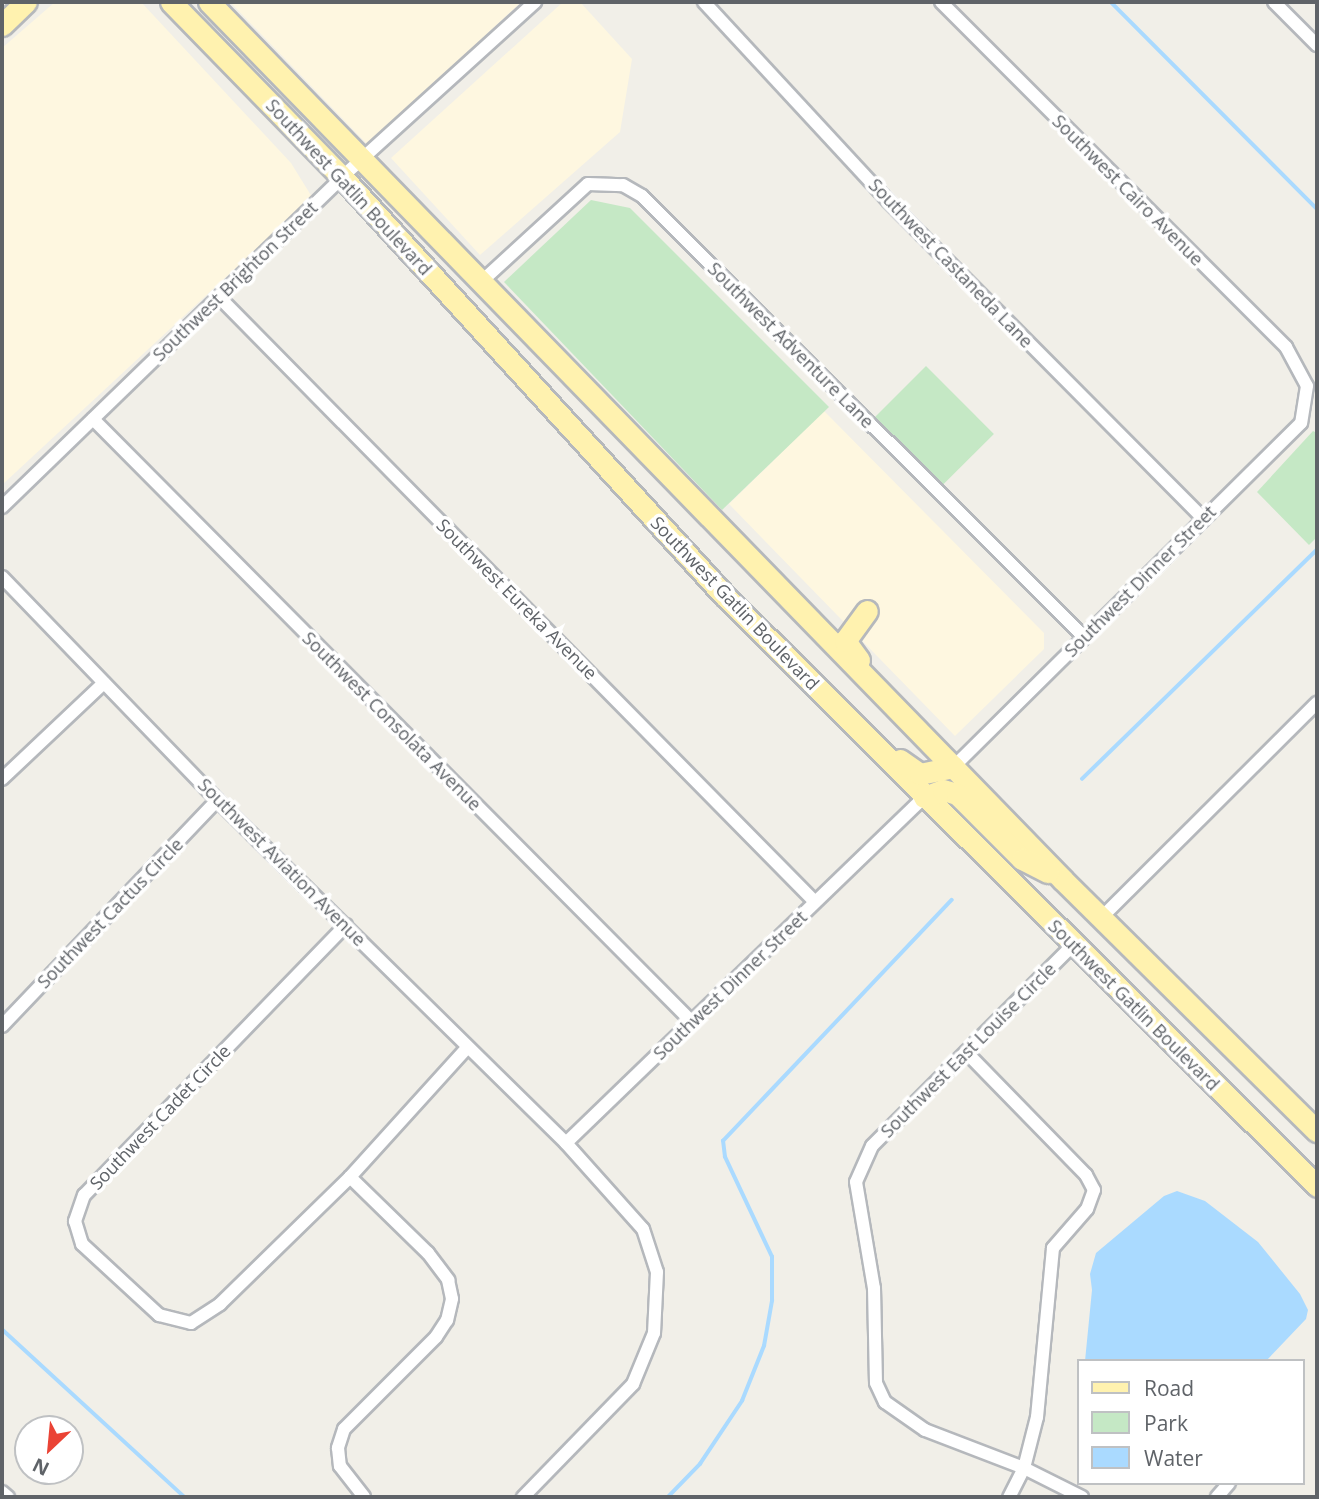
<!DOCTYPE html>
<style>
body{margin:0}
#map{position:relative;width:1319px;height:1499px;overflow:hidden;background:#f1efe8;font-family:"Open Sans",sans-serif}
div>[style]{position:absolute}
.commercial>*{inset:0;background:#fef7e0}
.green>*{inset:0;background:#c5e8c5;transform-origin:0 0}
.water>*{inset:0;background:#aadaff}
.stream>*{height:3.5px;margin:-1.75px;padding:0 1.75px;transform-origin:1.75px;border-radius:1.75px;background:#aadaff}
.roads{filter:drop-shadow(2px 0 #b5b8bc) drop-shadow(-2px 0 #b5b8bc) drop-shadow(0 2px #b5b8bc) drop-shadow(0 -2px #b5b8bc)}
.minor>*{height:12px;margin:-6px;padding:0 6px;transform-origin:6px;border-radius:6px;background:#fff}
.primary>*{height:21px;margin:-10.5px;padding:0 10.5px;transform-origin:10.5px;border-radius:10.5px;background:#fff2af}
span{translate:-50% -50%;white-space:nowrap;text-align:center;line-height:1.15;-webkit-text-stroke:7px #fff;paint-order:stroke}
.street-label{font-size:18px;color:#5f6368}
.frame{position:absolute;inset:0;border:4px solid #5f6368;pointer-events:none}
.legend{position:absolute;left:1077px;top:1359px;width:228px;height:126px;box-sizing:border-box;background:#fff;border:2px solid #bfc1c3;margin:0;padding:9px 12px;list-style:none;font-size:21px;color:#5f6368}
.legend li{display:flex;align-items:center;gap:14px;height:35px}
.legend b{width:35px;border:2px solid #bfc1c3}
.north{position:absolute;left:14px;top:1415px;width:70px;height:70px;box-sizing:border-box;background:#fff;border:2px solid #bfc1c3;border-radius:50%;rotate:206deg;font-size:19px;font-weight:700;line-height:28px;text-align:center;color:#5f6368}
.north::after{content:'';display:block;margin:auto;width:24px;height:32px;background:#ea4335;clip-path:polygon(50% 0,100% 100%,50% 72%,0 100%)}
</style>
<div id="map">
<div class="commercial">
<i style="clip-path:polygon(55px 2px,141px 2px,291px 163px,312px 197px,2px 485px,2px 48px)"></i>
<i style="clip-path:polygon(230px 2px,521px 2px,368px 145px)"></i>
<i style="clip-path:polygon(563px 2px,580px 2px,632px 59px,620px 132px,480px 255px,391px 158px)"></i>
<i style="clip-path:polygon(824px 411px,1044px 633px,1044px 649px,955px 736px,729px 504px)"></i>
</div>
<div class="green">
<i style="clip-path:polygon(591px 200px,630px 208px,829px 407px,722px 510px,504px 282px)"></i>
<i style="left:926px;top:366px;width:96px;height:76px;rotate:45deg"></i>
<i style="clip-path:polygon(1313px 431px,1317px 433px,1317px 537px,1309px 545px,1257px 492px)"></i>
</div>
<div class="water">
<i style="clip-path:polygon(1177px 1191px,1205px 1201px,1258px 1242px,1300px 1294px,1308px 1310px,1306px 1319px,1266px 1361px,1085px 1361px,1092px 1290px,1090px 1274px,1096px 1253px,1164px 1196px)"></i>
</div>
<div class="stream">
<i style="left:1111px;top:2px;width:292px;rotate:45.1deg"></i>
<i style="left:1082px;top:779px;width:328px;rotate:-44.3deg"></i>
<i style="left:2px;top:1329px;width:248px;rotate:42.6deg"></i>
<i style="left:668px;top:1497px;width:46px;rotate:-45.9deg"></i>
<i style="left:700px;top:1464px;width:76px;rotate:-56.3deg"></i>
<i style="left:742px;top:1401px;width:59px;rotate:-68.2deg"></i>
<i style="left:764px;top:1346px;width:46px;rotate:-79.9deg"></i>
<i style="left:772px;top:1301px;width:44px;rotate:-90deg"></i>
<i style="left:772px;top:1257px;width:110px;rotate:-115.2deg"></i>
<i style="left:725px;top:1157px;width:16px;rotate:-97deg"></i>
<i style="left:723px;top:1141px;width:332px;rotate:-46.5deg"></i>
</div>
<div class="roads">
<div class="minor">
<i style="left:704px;top:2px;width:271px;rotate:47.2deg"></i>
<i style="left:888px;top:201px;width:447px;rotate:45.2deg"></i>
<i style="left:941px;top:2px;width:488px;rotate:45deg"></i>
<i style="left:1286px;top:347px;width:44px;rotate:61.7deg"></i>
<i style="left:1307px;top:386px;width:37px;rotate:99deg"></i>
<i style="left:1301px;top:423px;width:489px;rotate:135.3deg"></i>
<i style="left:1274px;top:2px;width:61px;rotate:45deg"></i>
<i style="left:481px;top:282px;width:145px;rotate:-42.5deg"></i>
<i style="left:588px;top:184px;width:35px;rotate:2deg"></i>
<i style="left:623px;top:185px;width:22px;rotate:30deg"></i>
<i style="left:642px;top:196px;width:624px;rotate:44.94deg"></i>
<i style="left:219px;top:297px;width:849px;rotate:45.43deg"></i>
<i style="left:93px;top:419px;width:850px;rotate:45.19deg"></i>
<i style="left:2px;top:507px;width:474px;rotate:-44.1deg"></i>
<i style="left:342px;top:177px;width:261px;rotate:-42.2deg"></i>
<i style="left:2px;top:577px;width:310px;rotate:46deg"></i>
<i style="left:217px;top:800px;width:489px;rotate:44.5deg"></i>
<i style="left:566px;top:1143px;width:115px;rotate:48.2deg"></i>
<i style="left:643px;top:1229px;width:45px;rotate:72deg"></i>
<i style="left:657px;top:1272px;width:61px;rotate:92.8deg"></i>
<i style="left:654px;top:1333px;width:55px;rotate:112.4deg"></i>
<i style="left:633px;top:1384px;width:158px;rotate:134.2deg"></i>
<i style="left:2px;top:779px;width:140px;rotate:-43.3deg"></i>
<i style="left:1101px;top:918px;width:305px;rotate:-44.9deg"></i>
<i style="left:346px;top:925px;width:376px;rotate:134.1deg"></i>
<i style="left:84px;top:1195px;width:28px;rotate:109deg"></i>
<i style="left:75px;top:1221px;width:24px;rotate:73deg"></i>
<i style="left:82px;top:1244px;width:105px;rotate:42.7deg"></i>
<i style="left:159px;top:1315px;width:33px;rotate:14deg"></i>
<i style="left:191px;top:1323px;width:35px;rotate:-33deg"></i>
<i style="left:220px;top:1304px;width:182px;rotate:-44.3deg"></i>
<i style="left:350px;top:1177px;width:173px;rotate:-47.8deg"></i>
<i style="left:1073px;top:945px;width:284px;rotate:135deg"></i>
<i style="left:872px;top:1146px;width:39px;rotate:114deg"></i>
<i style="left:856px;top:1182px;width:108px;rotate:80.4deg"></i>
<i style="left:874px;top:1288px;width:95px;rotate:88.8deg"></i>
<i style="left:876px;top:1383px;width:21px;rotate:65deg"></i>
<i style="left:885px;top:1402px;width:49px;rotate:35deg"></i>
<i style="left:925px;top:1430px;width:106px;rotate:21deg"></i>
<i style="left:1024px;top:1468px;width:65px;rotate:26.6deg"></i>
<i style="left:2px;top:1026px;width:312px;rotate:-46.4deg"></i>
<i style="left:966px;top:1052px;width:172px;rotate:45.7deg"></i>
<i style="left:1086px;top:1175px;width:17px;rotate:62deg"></i>
<i style="left:1094px;top:1190px;width:20px;rotate:110deg"></i>
<i style="left:1087px;top:1209px;width:52px;rotate:131.1deg"></i>
<i style="left:1053px;top:1248px;width:170px;rotate:95.4deg"></i>
<i style="left:1037px;top:1417px;width:53px;rotate:104.3deg"></i>
<i style="left:1024px;top:1468px;width:33px;rotate:117deg"></i>
<i style="left:566px;top:1143px;width:498px;rotate:-44deg"></i>
<i style="left:350px;top:1177px;width:109px;rotate:44.3deg"></i>
<i style="left:428px;top:1253px;width:34px;rotate:53deg"></i>
<i style="left:448px;top:1280px;width:19px;rotate:78deg"></i>
<i style="left:452px;top:1299px;width:22px;rotate:103deg"></i>
<i style="left:447px;top:1320px;width:20px;rotate:123deg"></i>
<i style="left:436px;top:1337px;width:130px;rotate:135deg"></i>
<i style="left:344px;top:1429px;width:20px;rotate:108deg"></i>
<i style="left:338px;top:1448px;width:18px;rotate:84deg"></i>
<i style="left:340px;top:1466px;width:39px;rotate:52deg"></i>
<i style="left:2px;top:1492px;width:8px;rotate:40deg"></i>
<i style="left:1217px;top:1497px;width:18px;rotate:-49deg"></i>
</div>
<div class="primary">
<i style="left:171px;top:2px;width:245px;rotate:45.7deg"></i>
<i style="left:342px;top:177px;width:566px;rotate:47.58deg"></i>
<i style="left:724px;top:595px;width:837px;rotate:44.9deg"></i>
<i style="left:209px;top:2px;width:1225px;rotate:45.79deg"></i>
<i style="left:1063px;top:880px;width:357px;rotate:44.7deg"></i>
<i style="left:2px;top:25px;width:33px;rotate:-44deg"></i>
<i style="left:859px;top:660px;width:24px;rotate:-126deg"></i>
<i style="left:845px;top:641px;width:37px;rotate:-54deg"></i>
<i style="left:900px;top:760px;width:24px;rotate:35deg"></i>
<i style="left:920px;top:774px;width:34px;rotate:-12deg"></i>
<i style="left:924px;top:797px;width:20px;rotate:-20deg"></i>
<i style="left:943px;top:790px;width:15px;rotate:16deg"></i>
<i style="left:957px;top:794px;width:92px;rotate:45deg"></i>
<i style="left:1022px;top:859px;width:29px;rotate:27deg"></i>
</div>
</div>
<div class="street-label">
<span style="left:349px;top:187px;rotate:47deg">Southwest Gatlin Boulevard</span>
<span style="left:1128px;top:190px;rotate:45deg">Southwest Cairo Avenue</span>
<span style="left:951px;top:263px;rotate:46deg">Southwest Castaneda Lane</span>
<span style="left:235px;top:281px;rotate:-44deg">Southwest Brighton Street</span>
<span style="left:791px;top:345px;rotate:45deg">Southwest Adventure Lane</span>
<span style="left:1140px;top:581px;rotate:-45deg">Southwest Dinner Street</span>
<span style="left:517px;top:599px;rotate:45deg">Southwest Eureka Avenue</span>
<span style="left:735px;top:603px;rotate:46deg">Southwest Gatlin Boulevard</span>
<span style="left:392px;top:721px;rotate:45deg">Southwest Consolata Avenue</span>
<span style="left:282px;top:862px;rotate:45deg">Southwest Aviation Avenue</span>
<span style="left:110px;top:913px;rotate:-46deg">Southwest Cactus Circle</span>
<span style="left:730px;top:985px;rotate:-44deg">Southwest Dinner Street</span>
<span style="left:1134px;top:1005px;rotate:45deg">Southwest Gatlin Boulevard</span>
<span style="left:968px;top:1050px;rotate:-45deg">Southwest East Louise Circle</span>
<span style="left:160px;top:1117px;rotate:-46deg">Southwest Cadet Circle</span>
</div>
<div class="frame"></div>
<ul class="legend">
<li><b style="height:9px;background:#fff2af"></b>Road</li>
<li><b style="height:19px;background:#c5e8c5"></b>Park</li>
<li><b style="height:19px;background:#aadaff"></b>Water</li>
</ul>
<div class="north">N</div>
</div>
